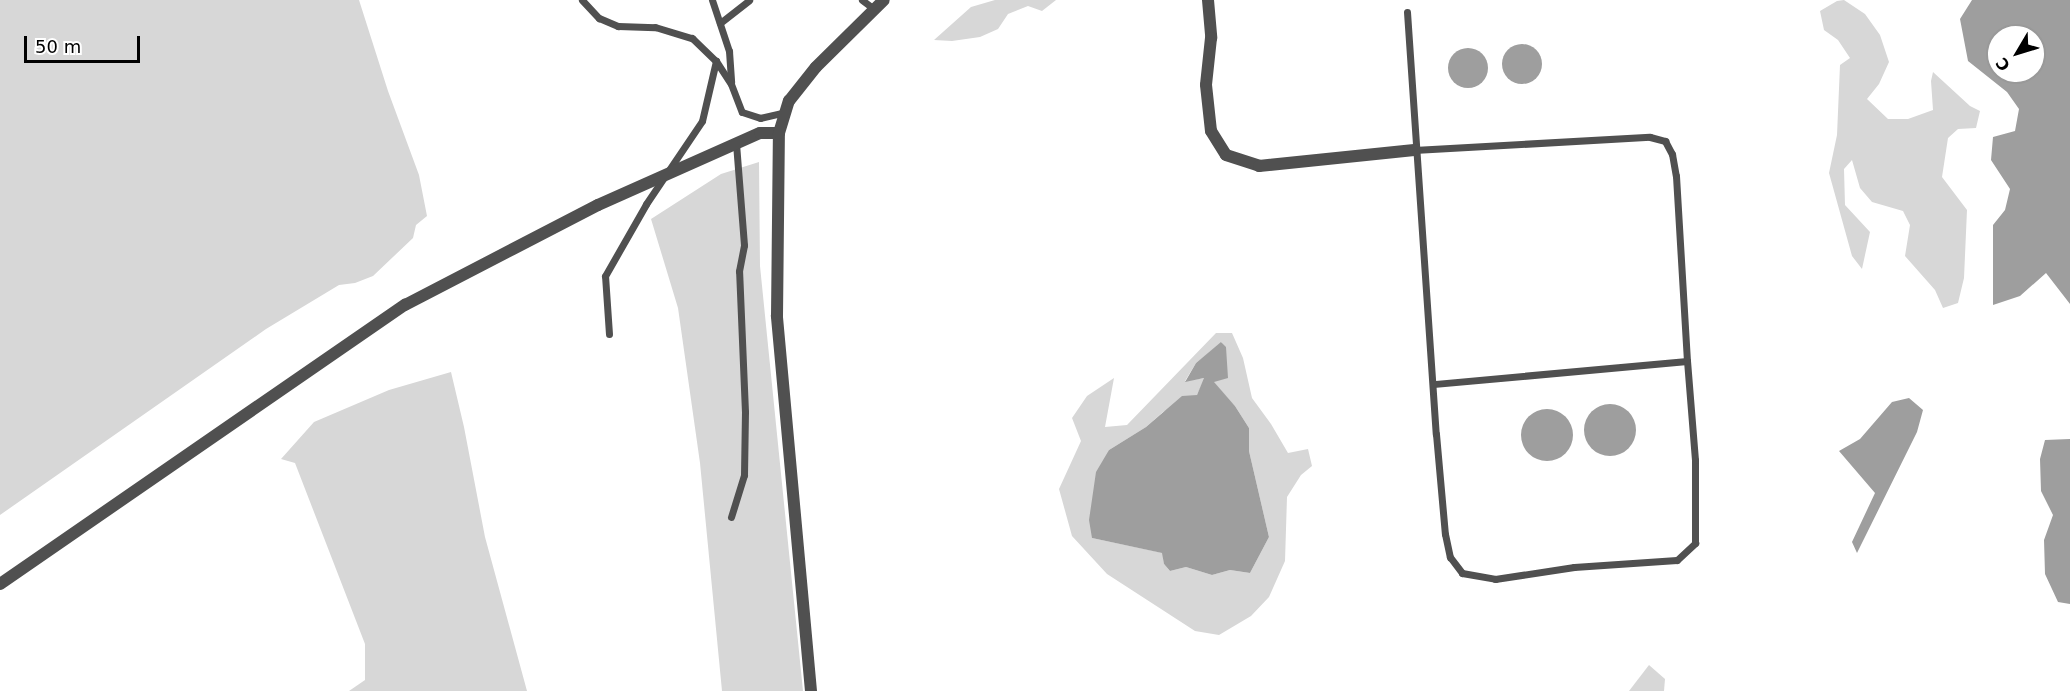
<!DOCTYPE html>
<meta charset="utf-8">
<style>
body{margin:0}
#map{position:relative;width:2070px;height:691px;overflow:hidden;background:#fff;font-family:"DejaVu Sans",sans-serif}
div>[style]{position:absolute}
.green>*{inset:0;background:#d7d7d7}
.water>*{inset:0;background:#9e9e9e}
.round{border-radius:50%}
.service>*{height:7px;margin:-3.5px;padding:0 3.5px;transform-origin:3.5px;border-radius:3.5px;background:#505050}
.minor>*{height:12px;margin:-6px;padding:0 6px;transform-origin:6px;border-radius:6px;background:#505050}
span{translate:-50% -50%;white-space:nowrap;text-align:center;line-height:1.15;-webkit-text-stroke:4.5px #fff;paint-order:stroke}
.north{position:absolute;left:1986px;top:24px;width:60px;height:60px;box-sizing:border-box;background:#fff;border:2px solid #999;border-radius:50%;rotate:232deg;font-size:16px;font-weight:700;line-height:24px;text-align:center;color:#000}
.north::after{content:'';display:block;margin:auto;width:21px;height:27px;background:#000;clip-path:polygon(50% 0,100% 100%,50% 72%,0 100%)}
.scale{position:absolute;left:24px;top:36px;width:116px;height:27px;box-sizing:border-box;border:3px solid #000;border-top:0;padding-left:8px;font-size:18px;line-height:21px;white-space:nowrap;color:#000;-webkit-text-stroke:4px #fff;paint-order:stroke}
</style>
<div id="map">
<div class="green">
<i style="clip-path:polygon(0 0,359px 0,388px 91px,419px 175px,427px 216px,416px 225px,413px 238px,373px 276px,355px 283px,339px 285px,266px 329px,0 515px)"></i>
<i style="clip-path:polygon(995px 0,1056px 0,1042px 11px,1028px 6px,1008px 14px,998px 29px,980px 37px,952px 41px,934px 40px,971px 7px)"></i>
<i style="clip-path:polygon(1844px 0,1865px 14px,1880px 35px,1889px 62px,1879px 84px,1867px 99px,1888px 119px,1908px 119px,1933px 110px,1931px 81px,1933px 72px,1970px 106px,1980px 111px,1976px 128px,1958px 129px,1948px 138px,1942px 177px,1967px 210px,1964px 278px,1958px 303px,1943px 308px,1935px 290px,1905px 256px,1910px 225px,1903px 211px,1872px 202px,1860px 188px,1852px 160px,1844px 169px,1845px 205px,1870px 232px,1862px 269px,1852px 256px,1829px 173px,1837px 135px,1840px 65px,1850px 58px,1838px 40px,1824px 30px,1820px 11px,1837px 1px)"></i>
<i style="clip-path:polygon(759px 162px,760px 266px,803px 691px,722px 691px,700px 463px,678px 308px,651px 219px,721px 174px)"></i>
<i style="clip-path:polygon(evenodd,1216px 333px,1232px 333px,1243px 358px,1252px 398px,1271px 424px,1288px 453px,1308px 449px,1312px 466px,1301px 475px,1287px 497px,1285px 561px,1269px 597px,1251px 616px,1219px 635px,1195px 631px,1107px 574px,1072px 536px,1059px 489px,1081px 441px,1072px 418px,1087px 396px,1114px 378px,1105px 427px,1127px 425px,1216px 333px,1222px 342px,1213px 382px,1235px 406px,1249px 428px,1249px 451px,1269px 537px,1250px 573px,1230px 570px,1212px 575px,1186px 567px,1170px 571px,1164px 564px,1163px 553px,1092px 538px,1109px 450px,1146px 427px,1163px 412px,1197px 395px,1205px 378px,1185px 381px,1196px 363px,1222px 342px)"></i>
<i style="clip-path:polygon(451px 372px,464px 427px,485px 537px,527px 691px,349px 691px,365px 680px,365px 644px,295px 463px,281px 459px,314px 422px,389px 390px)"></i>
<i style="clip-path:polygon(1649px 665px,1665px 679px,1664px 691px,1629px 691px)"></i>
</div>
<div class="water">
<i style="clip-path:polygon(evenodd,1972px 0,2070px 0,2070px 304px,2046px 273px,2020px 296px,1993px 305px,1993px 225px,2005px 210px,2010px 189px,1991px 160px,1993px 137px,2015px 131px,2019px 109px,2007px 92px,1968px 61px,1960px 19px,1972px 0,1998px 36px,2034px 36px,2034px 72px,1998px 72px,1998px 36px)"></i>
<i class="round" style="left:1502px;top:44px;width:40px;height:40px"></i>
<i class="round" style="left:1448px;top:48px;width:40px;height:40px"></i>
<i style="clip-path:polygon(1221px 342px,1226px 347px,1228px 378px,1214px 382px,1235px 406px,1249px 428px,1249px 451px,1269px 537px,1250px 573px,1230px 570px,1212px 575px,1186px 567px,1170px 571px,1164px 564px,1162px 553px,1092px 538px,1089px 520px,1096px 472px,1109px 450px,1146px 427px,1182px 396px,1197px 395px,1204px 378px,1185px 382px,1196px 363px)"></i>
<i style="clip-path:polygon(1909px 398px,1923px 410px,1917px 432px,1857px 553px,1852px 542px,1875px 493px,1839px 451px,1860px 439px,1892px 402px)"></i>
<i class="round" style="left:1584px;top:404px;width:52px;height:52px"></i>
<i class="round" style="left:1521px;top:409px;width:52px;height:52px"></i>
<i style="clip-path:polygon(2070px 439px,2070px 604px,2058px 602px,2045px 574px,2044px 540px,2053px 515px,2041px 491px,2040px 459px,2045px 440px)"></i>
</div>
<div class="service">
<i style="left:582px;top:0;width:25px;rotate:47deg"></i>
<i style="left:599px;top:18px;width:21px;rotate:23deg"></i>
<i style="left:618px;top:26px;width:37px;rotate:2deg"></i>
<i style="left:655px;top:27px;width:39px;rotate:17deg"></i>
<i style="left:692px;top:38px;width:33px;rotate:44deg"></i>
<i style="left:716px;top:61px;width:27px;rotate:57deg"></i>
<i style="left:731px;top:84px;width:30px;rotate:69deg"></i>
<i style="left:742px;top:112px;width:19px;rotate:18deg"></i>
<i style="left:760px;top:118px;width:26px;rotate:-13deg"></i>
<i style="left:712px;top:0;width:54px;rotate:71.6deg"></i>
<i style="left:729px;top:51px;width:31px;rotate:86deg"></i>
<i style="left:862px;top:0;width:15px;rotate:37deg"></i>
<i style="left:1407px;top:12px;width:423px;rotate:86.1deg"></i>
<i style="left:1436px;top:434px;width:100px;rotate:84.9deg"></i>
<i style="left:1445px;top:534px;width:24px;rotate:78deg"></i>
<i style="left:1450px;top:557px;width:20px;rotate:53deg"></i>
<i style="left:1462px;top:573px;width:34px;rotate:10deg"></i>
<i style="left:1495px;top:579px;width:80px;rotate:-8.6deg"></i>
<i style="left:1574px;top:567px;width:103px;rotate:-3.9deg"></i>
<i style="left:1677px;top:560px;width:25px;rotate:-43deg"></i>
<i style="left:1695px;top:543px;width:83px;rotate:-90deg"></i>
<i style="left:1695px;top:460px;width:99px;rotate:-94.6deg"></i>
<i style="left:1687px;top:361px;width:255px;rotate:174.8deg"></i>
<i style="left:720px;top:23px;width:37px;rotate:-38deg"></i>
<i style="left:1414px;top:150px;width:236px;rotate:-3.2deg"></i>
<i style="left:1650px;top:137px;width:16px;rotate:15deg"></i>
<i style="left:1665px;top:141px;width:15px;rotate:62deg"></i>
<i style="left:1672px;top:154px;width:22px;rotate:80deg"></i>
<i style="left:1676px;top:176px;width:185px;rotate:86.6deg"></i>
<i style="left:609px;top:334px;width:58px;rotate:-93.9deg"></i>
<i style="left:605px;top:276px;width:83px;rotate:-60.3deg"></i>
<i style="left:646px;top:204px;width:100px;rotate:-56deg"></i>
<i style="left:702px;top:121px;width:62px;rotate:-76.9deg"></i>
<i style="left:731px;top:517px;width:44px;rotate:-72.8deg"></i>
<i style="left:744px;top:475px;width:63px;rotate:-89.1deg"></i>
<i style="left:745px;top:412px;width:141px;rotate:-92.4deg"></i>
<i style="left:739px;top:271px;width:26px;rotate:-79deg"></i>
<i style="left:744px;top:245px;width:101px;rotate:-94.5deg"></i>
</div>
<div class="minor">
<i style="left:1208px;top:0;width:38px;rotate:85deg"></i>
<i style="left:1211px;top:38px;width:47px;rotate:96.1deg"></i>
<i style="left:1206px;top:85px;width:46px;rotate:83.8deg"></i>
<i style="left:1211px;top:131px;width:28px;rotate:58deg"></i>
<i style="left:1226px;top:155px;width:35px;rotate:18deg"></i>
<i style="left:1259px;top:166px;width:156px;rotate:-5.9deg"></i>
<i style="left:0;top:584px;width:492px;rotate:-34.6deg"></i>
<i style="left:405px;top:305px;width:217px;rotate:-27.4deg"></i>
<i style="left:598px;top:205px;width:177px;rotate:-24deg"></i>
<i style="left:760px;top:133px;width:19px"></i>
<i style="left:811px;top:691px;width:377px;rotate:-95.2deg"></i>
<i style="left:777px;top:316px;width:183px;rotate:-89.4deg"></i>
<i style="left:779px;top:133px;width:34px;rotate:-73deg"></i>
<i style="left:789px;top:101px;width:43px;rotate:-51.5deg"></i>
<i style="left:816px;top:67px;width:95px;rotate:-44.6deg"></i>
</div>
<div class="north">С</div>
<div class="scale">50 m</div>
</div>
